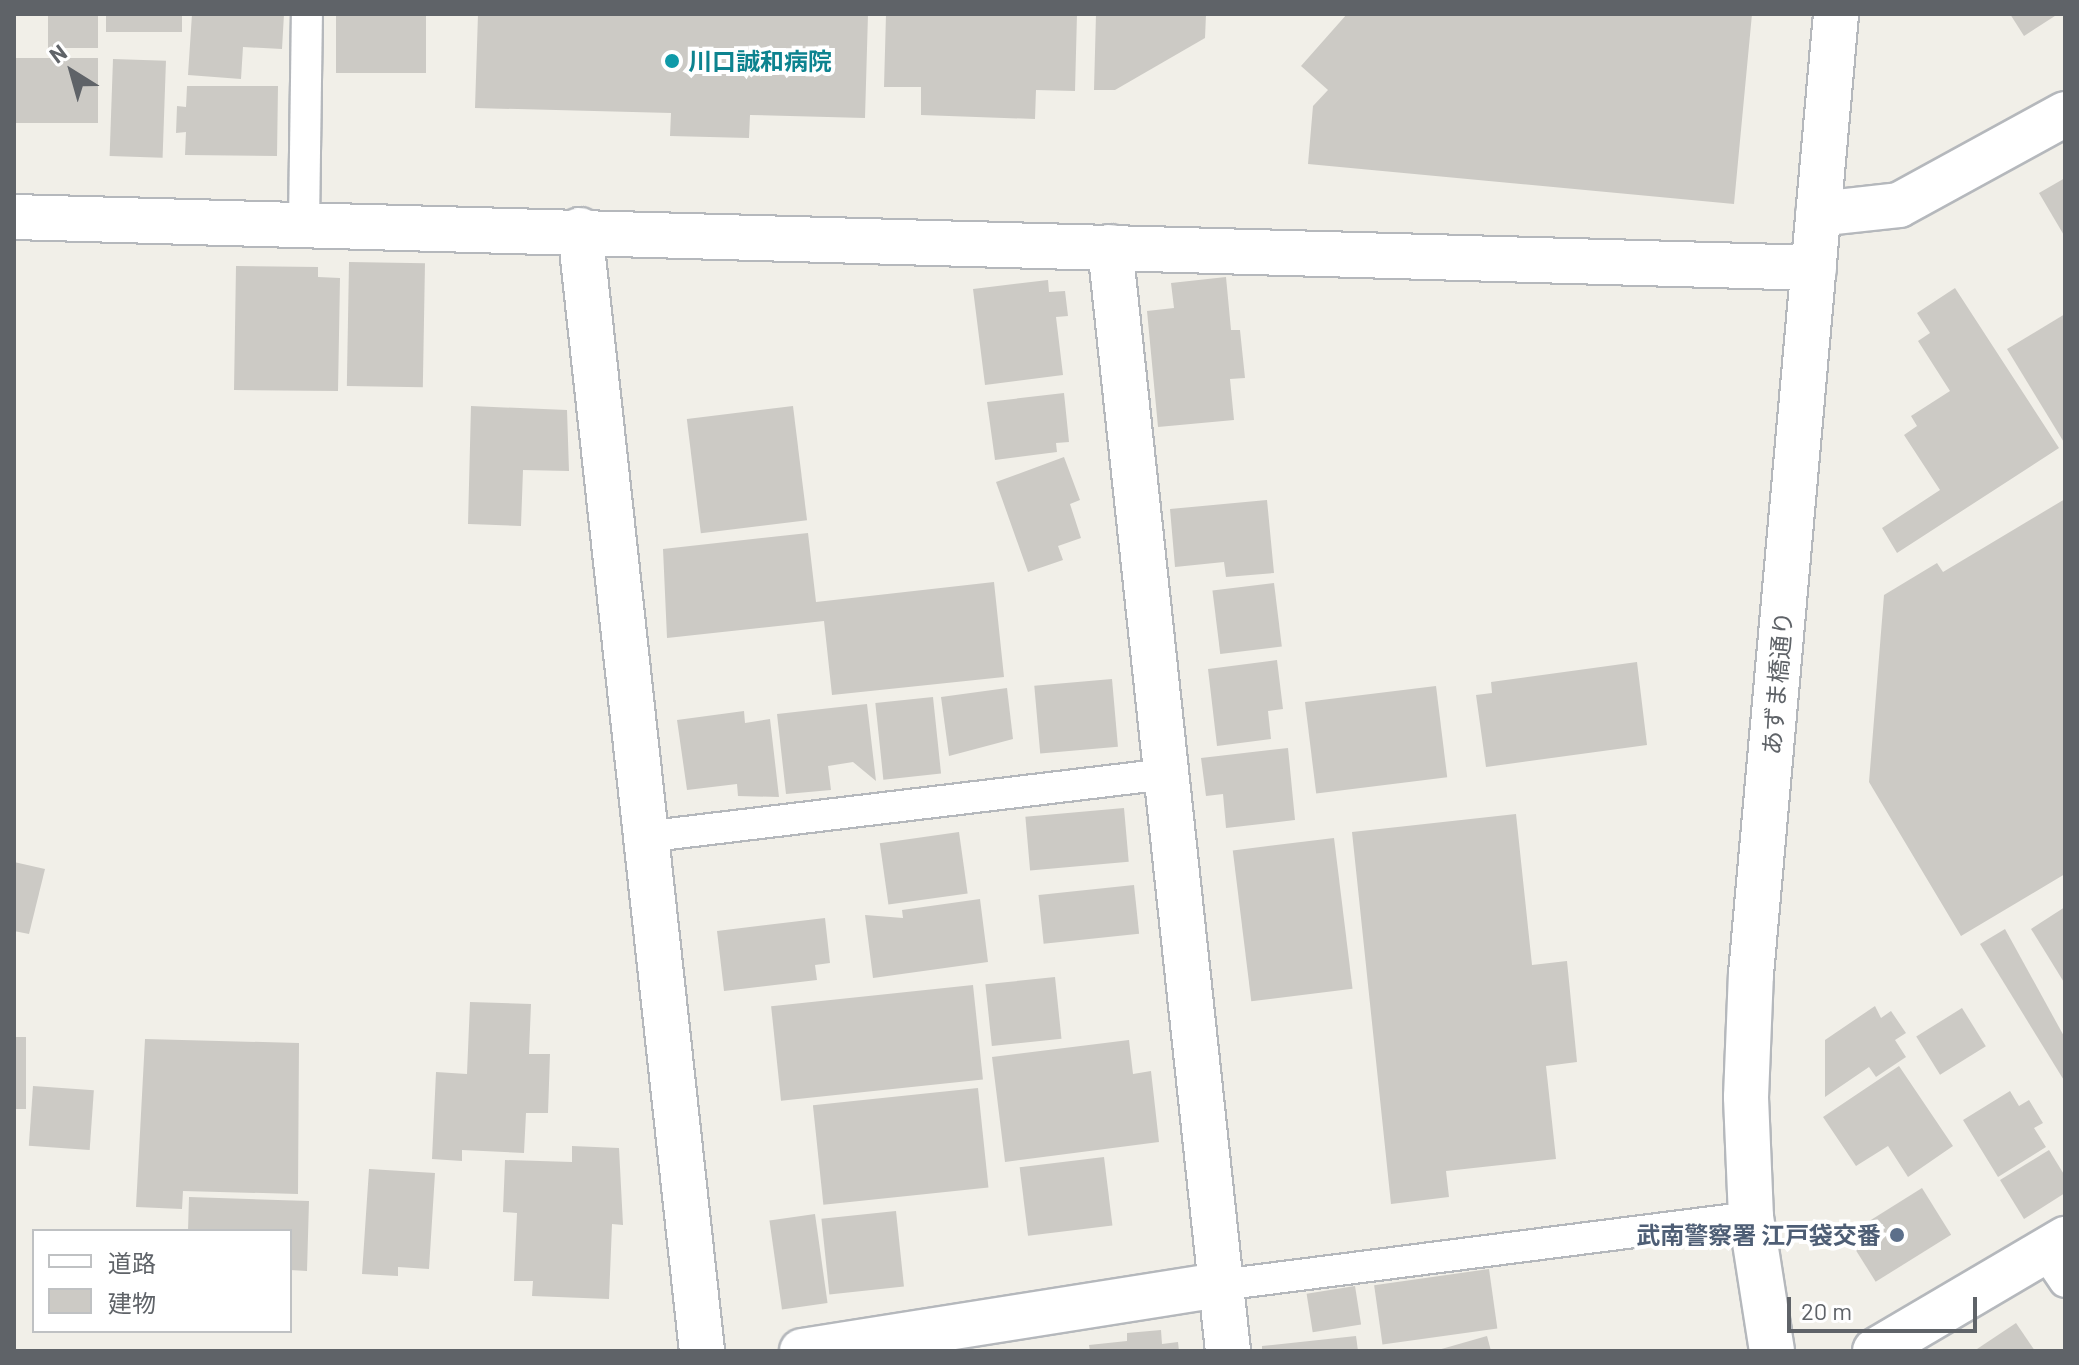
<!DOCTYPE html>
<meta charset="utf-8">
<style>
body{margin:0}
#map{position:relative;width:2079px;height:1365px;overflow:hidden;background:#f1efe8;font-family:Barlow,"Noto Sans JP",sans-serif}
div>[style]{position:absolute}
.building>*{inset:0;background:#cccac5;transform-origin:0 0}
.roads{filter:drop-shadow(2px 0 #b5b8bc) drop-shadow(-2px 0 #b5b8bc) drop-shadow(0 2px #b5b8bc) drop-shadow(0 -2px #b5b8bc)}
.service>*{height:30px;margin:-15px;padding:0 15px;transform-origin:15px;border-radius:15px;background:#fff}
.minor>*{height:44px;margin:-22px;padding:0 22px;transform-origin:22px;border-radius:22px;background:#fff}
.tertiary>*{height:44px;margin:-22px;padding:0 22px;transform-origin:22px;border-radius:22px;background:#fff}
.dots>*{width:22px;height:22px;translate:-50% -50%;box-sizing:border-box;border:4px solid #fff;border-radius:50%}
span{translate:-50% -50%;white-space:nowrap;text-align:center;line-height:1.15;-webkit-text-stroke:8px #fff;paint-order:stroke}
.culture-label{font-size:24px;color:#0d838f;font-weight:700}
.left{translate:0 -50%;text-align:left}
.street-label{font-size:24px;color:#5f6368}
.service-label{font-size:24px;color:#4e5e75;font-weight:700}
.right{translate:-100% -50%;text-align:right}
.frame{position:absolute;inset:0;border:16px solid #5f6368;pointer-events:none}
.legend{position:absolute;left:32px;top:1229px;width:260px;height:104px;box-sizing:border-box;background:#fff;border:2px solid #bfc1c3;margin:0;padding:10px 14px;list-style:none;font-size:24px;color:#5f6368}
.legend li{display:flex;align-items:center;gap:16px;height:40px}
.legend b{width:40px;border:2px solid #bfc1c3}
.north{position:absolute;left:32px;top:32px;width:80px;height:80px;-webkit-text-stroke:6px #fff;paint-order:stroke;rotate:323deg;font-size:22px;font-weight:700;line-height:32px;text-align:center;color:#5f6368}
.north::after{content:'';display:block;margin:auto;width:28px;height:36px;background:#5f6368;clip-path:polygon(50% 0,100% 100%,50% 72%,0 100%)}
.scale{position:absolute;left:1787px;top:1297px;width:190px;height:36px;box-sizing:border-box;border:4px solid #5f6368;border-top:0;padding-left:10px;font-size:24px;line-height:28px;white-space:nowrap;color:#5f6368;-webkit-text-stroke:6px #fff;paint-order:stroke}
</style>
<div id="map">
<div class="building">
<i style="left:48px;top:14px;width:50px;height:34px"></i>
<i style="left:106px;top:14px;width:76px;height:18px"></i>
<i style="clip-path:polygon(192px 14px,284px 14px,282px 49px,243px 47px,241px 79px,188px 75px)"></i>
<i style="left:336px;top:14px;width:90px;height:59px"></i>
<i style="clip-path:polygon(478px 14px,868px 14px,865px 118px,750px 115px,749px 138px,670px 136px,671px 113px,475px 108px)"></i>
<i style="clip-path:polygon(886px 14px,1077px 14px,1075px 91px,1036px 90px,1035px 119px,921px 115px,921px 87px,884px 87px)"></i>
<i style="clip-path:polygon(1096px 14px,1206px 14px,1205px 38px,1115px 90px,1094px 90px)"></i>
<i style="clip-path:polygon(1347px 14px,1752px 14px,1734px 204px,1308px 164px,1313px 106px,1328px 90px,1301px 66px)"></i>
<i style="clip-path:polygon(2010px 14px,2058px 14px,2024px 36px)"></i>
<i style="left:14px;top:58px;width:84px;height:65px"></i>
<i style="left:113px;top:59px;width:53px;height:97px;rotate:2deg"></i>
<i style="clip-path:polygon(187px 86px,278px 86px,277px 156px,185px 155px,186px 132px,176px 133px,177px 106px,186px 107px)"></i>
<i style="clip-path:polygon(2065px 178px,2065px 237px,2039px 193px)"></i>
<i style="left:349px;top:262px;width:76px;height:124px;rotate:1deg"></i>
<i style="clip-path:polygon(236px 266px,318px 267px,318px 277px,340px 278px,338px 391px,234px 390px)"></i>
<i style="clip-path:polygon(1226px 277px,1231px 330px,1240px 330px,1245px 378px,1230px 379px,1234px 420px,1158px 427px,1147px 311px,1174px 308px,1171px 283px)"></i>
<i style="clip-path:polygon(1048px 280px,1049px 292px,1065px 291px,1068px 316px,1056px 317px,1063px 375px,985px 385px,973px 289px)"></i>
<i style="clip-path:polygon(1955px 288px,2059px 448px,1897px 553px,1882px 528px,1940px 490px,1904px 435px,1917px 426px,1911px 416px,1950px 391px,1918px 341px,1930px 333px,1917px 313px)"></i>
<i style="clip-path:polygon(2065px 314px,2065px 444px,2007px 349px)"></i>
<i style="clip-path:polygon(1064px 393px,1069px 442px,1056px 443px,1057px 452px,995px 460px,987px 402px)"></i>
<i style="clip-path:polygon(471px 406px,567px 410px,569px 471px,523px 470px,521px 526px,468px 524px)"></i>
<i style="left:793px;top:406px;width:115px;height:107px;rotate:83deg"></i>
<i style="clip-path:polygon(1064px 457px,1080px 500px,1070px 504px,1081px 538px,1058px 546px,1063px 560px,1028px 572px,996px 482px)"></i>
<i style="clip-path:polygon(2065px 499px,2065px 874px,1961px 936px,1869px 782px,1884px 595px,1937px 563px,1943px 572px)"></i>
<i style="clip-path:polygon(1267px 500px,1274px 573px,1226px 577px,1224px 562px,1175px 567px,1170px 509px)"></i>
<i style="clip-path:polygon(808px 533px,816px 602px,994px 582px,1004px 677px,832px 695px,824px 621px,667px 638px,663px 549px)"></i>
<i style="left:1274px;top:583px;width:64px;height:62px;rotate:83deg"></i>
<i style="clip-path:polygon(1277px 660px,1283px 709px,1268px 711px,1271px 739px,1217px 746px,1208px 669px)"></i>
<i style="clip-path:polygon(1637px 662px,1647px 745px,1486px 767px,1476px 695px,1492px 693px,1491px 682px)"></i>
<i style="left:1112px;top:679px;width:68px;height:78px;rotate:85deg"></i>
<i style="left:1436px;top:686px;width:92px;height:132px;rotate:83deg"></i>
<i style="clip-path:polygon(1007px 688px,1013px 739px,949px 756px,941px 697px)"></i>
<i style="left:933px;top:697px;width:77px;height:58px;rotate:84deg"></i>
<i style="clip-path:polygon(867px 704px,876px 781px,853px 762px,828px 766px,831px 790px,786px 794px,777px 714px)"></i>
<i style="clip-path:polygon(744px 711px,745px 723px,770px 719px,779px 797px,738px 796px,737px 784px,687px 790px,677px 720px)"></i>
<i style="clip-path:polygon(1288px 748px,1295px 820px,1226px 828px,1223px 794px,1206px 796px,1201px 758px)"></i>
<i style="left:1124px;top:808px;width:54px;height:99px;rotate:85deg"></i>
<i style="clip-path:polygon(1516px 814px,1532px 965px,1567px 961px,1577px 1062px,1546px 1066px,1556px 1159px,1446px 1171px,1449px 1197px,1391px 1204px,1352px 832px)"></i>
<i style="left:959px;top:832px;width:62px;height:80px;rotate:82deg"></i>
<i style="left:1334px;top:838px;width:152px;height:102px;rotate:83deg"></i>
<i style="clip-path:polygon(14px 862px,45px 869px,29px 934px,14px 931px)"></i>
<i style="left:1134px;top:885px;width:49px;height:96px;rotate:84deg"></i>
<i style="clip-path:polygon(980px 899px,988px 962px,873px 978px,865px 915px,903px 918px,902px 910px)"></i>
<i style="clip-path:polygon(2065px 907px,2065px 984px,2031px 929px)"></i>
<i style="clip-path:polygon(825px 918px,830px 963px,815px 965px,817px 980px,724px 991px,717px 931px)"></i>
<i style="clip-path:polygon(2005px 929px,2065px 1038px,2065px 1082px,1980px 944px)"></i>
<i style="left:1055px;top:977px;width:62px;height:70px;rotate:84deg"></i>
<i style="left:973px;top:985px;width:95px;height:203px;rotate:84deg"></i>
<i style="clip-path:polygon(470px 1002px,531px 1004px,529px 1054px,550px 1054px,548px 1113px,526px 1113px,524px 1153px,462px 1150px,462px 1161px,432px 1159px,436px 1072px,467px 1074px)"></i>
<i style="clip-path:polygon(1875px 1006px,1881px 1018px,1891px 1011px,1906px 1033px,1895px 1040px,1906px 1057px,1876px 1077px,1869px 1067px,1825px 1097px,1825px 1040px)"></i>
<i style="left:1962px;top:1008px;width:45px;height:54px;rotate:58deg"></i>
<i style="left:14px;top:1037px;width:12px;height:72px"></i>
<i style="clip-path:polygon(145px 1039px,299px 1043px,298px 1194px,183px 1191px,182px 1209px,136px 1207px)"></i>
<i style="clip-path:polygon(1129px 1040px,1133px 1074px,1151px 1071px,1159px 1142px,1005px 1162px,992px 1057px)"></i>
<i style="clip-path:polygon(1899px 1066px,1953px 1146px,1908px 1177px,1888px 1146px,1856px 1166px,1823px 1117px)"></i>
<i style="left:33px;top:1086px;width:61px;height:60px;rotate:4deg"></i>
<i style="left:978px;top:1088px;width:100px;height:166px;rotate:84deg"></i>
<i style="clip-path:polygon(2010px 1091px,2019px 1106px,2029px 1100px,2043px 1123px,2034px 1128px,2046px 1147px,1998px 1177px,1963px 1120px)"></i>
<i style="clip-path:polygon(572px 1146px,619px 1148px,623px 1225px,612px 1224px,609px 1299px,532px 1296px,533px 1281px,514px 1281px,517px 1213px,503px 1212px,505px 1160px,572px 1162px)"></i>
<i style="clip-path:polygon(2049px 1150px,2065px 1176px,2065px 1193px,2024px 1219px,2000px 1180px)"></i>
<i style="left:1104px;top:1157px;width:69px;height:85px;rotate:83deg"></i>
<i style="clip-path:polygon(369px 1169px,435px 1173px,429px 1269px,398px 1267px,398px 1276px,362px 1274px)"></i>
<i style="left:1922px;top:1188px;width:55px;height:89px;rotate:58deg"></i>
<i style="clip-path:polygon(189px 1197px,309px 1201px,307px 1271px,290px 1270px,290px 1231px,188px 1231px)"></i>
<i style="left:896px;top:1211px;width:76px;height:75px;rotate:84deg"></i>
<i style="left:815px;top:1214px;width:90px;height:46px;rotate:82deg"></i>
<i style="left:1489px;top:1269px;width:60px;height:116px;rotate:82deg"></i>
<i style="left:1355px;top:1286px;width:39px;height:49px;rotate:81deg"></i>
<i style="clip-path:polygon(2016px 1323px,2035px 1351px,1974px 1351px)"></i>
<i style="clip-path:polygon(1161px 1330px,1162px 1344px,1178px 1342px,1179px 1351px,1090px 1351px,1089px 1345px,1127px 1341px,1127px 1333px)"></i>
<i style="clip-path:polygon(1356px 1336px,1358px 1351px,1262px 1351px,1262px 1346px)"></i>
<i style="clip-path:polygon(1487px 1336px,1491px 1351px,1438px 1351px,1438px 1350px)"></i>
</div>
<div class="roads">
<div class="service">
<i style="left:304px;top:224px;width:210px;rotate:-89.2deg"></i>
<i style="left:644px;top:837px;width:526px;rotate:-6.88deg"></i>
<i style="left:2044px;top:1251px;width:37px;rotate:56deg"></i>
<i style="left:1221px;top:1285px;width:534px;rotate:-7.31deg"></i>
</div>
<div class="minor">
<i style="left:580px;top:230px;width:1128px;rotate:83.79deg"></i>
<i style="left:1110px;top:247px;width:1110px;rotate:83.9deg"></i>
<i style="left:802px;top:1351px;width:424px;rotate:-9deg"></i>
</div>
<div class="tertiary">
<i style="left:1818px;top:214px;width:81px;rotate:-6.3deg"></i>
<i style="left:1899px;top:205px;width:189px;rotate:-28.7deg"></i>
<i style="left:14px;top:217px;width:1801px;rotate:1.62deg"></i>
<i style="left:1772px;top:1351px;width:136px;rotate:-98.9deg"></i>
<i style="left:1751px;top:1217px;width:120px;rotate:-92.4deg"></i>
<i style="left:1746px;top:1097px;width:123px;rotate:-87.7deg"></i>
<i style="left:1751px;top:974px;width:964px;rotate:-84.94deg"></i>
<i style="left:1875px;top:1351px;width:221px;rotate:-30.5deg"></i>
</div>
</div>
<div class="dots">
<i style="left:672px;top:61px;background:#0f9aa8"></i>
<i style="left:1897px;top:1235px;background:#5c6f8a"></i>
</div>
<div class="culture-label">
<span class="left" style="left:688px;top:61px">川口誠和病院</span>
</div>
<div class="street-label">
<span style="left:1777px;top:683px;rotate:-85deg">あずま橋通り</span>
</div>
<div class="service-label">
<span class="right" style="left:1881px;top:1235px">武南警察署 江戸袋交番</span>
</div>
<div class="frame"></div>
<ul class="legend">
<li><b style="height:10px;background:#fff"></b>道路</li>
<li><b style="height:22px;background:#cccac5"></b>建物</li>
</ul>
<div class="north">N</div>
<div class="scale">20 m</div>
</div>
